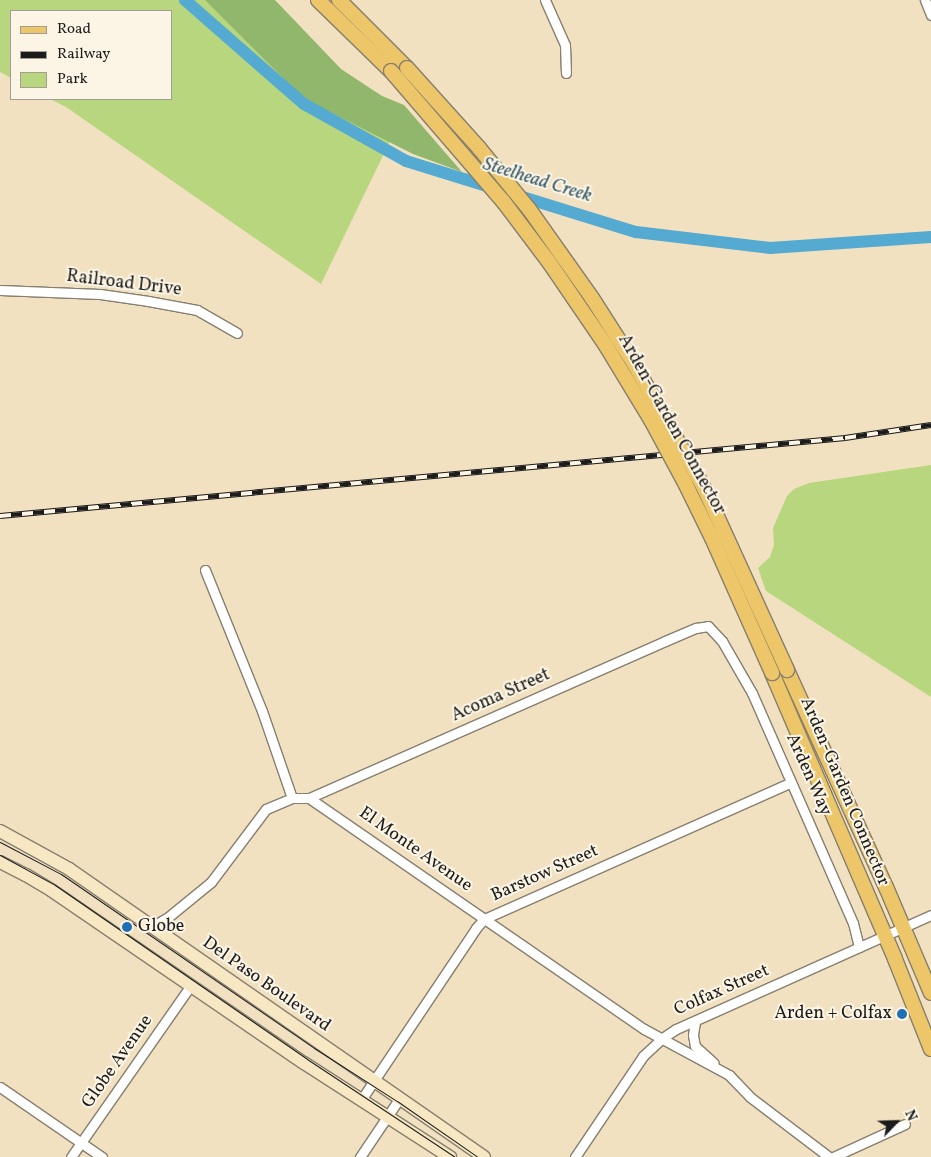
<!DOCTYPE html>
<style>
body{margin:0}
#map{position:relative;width:931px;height:1157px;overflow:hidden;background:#f1e1c1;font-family:Vollkorn,serif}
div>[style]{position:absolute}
.green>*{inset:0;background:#b7d67d}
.forest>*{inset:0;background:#91b76c}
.canal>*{height:12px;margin:-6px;padding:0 6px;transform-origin:6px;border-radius:6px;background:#55aad1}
.roads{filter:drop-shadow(1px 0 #867e6e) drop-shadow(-1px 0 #867e6e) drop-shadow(0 1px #867e6e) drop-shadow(0 -1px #867e6e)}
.minor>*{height:9px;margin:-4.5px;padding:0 4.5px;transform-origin:4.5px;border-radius:4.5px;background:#fff}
.secondary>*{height:12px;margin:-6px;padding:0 6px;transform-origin:6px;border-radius:6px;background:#f7e8c3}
.primary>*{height:14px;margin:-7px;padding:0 7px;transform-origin:7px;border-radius:7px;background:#ecc669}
.tram>*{height:1px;margin:-0.5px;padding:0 0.5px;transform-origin:0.5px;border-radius:0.5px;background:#1c1c1c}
.rail>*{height:5.5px;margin-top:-2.75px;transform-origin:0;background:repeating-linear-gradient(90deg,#fcf5e5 0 11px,#1c1c1c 0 22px);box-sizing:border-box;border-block:1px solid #1c1c1c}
.bridges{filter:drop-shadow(1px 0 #867e6e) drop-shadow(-1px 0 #867e6e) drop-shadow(0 1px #867e6e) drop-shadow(0 -1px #867e6e)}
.primary-bridge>*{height:14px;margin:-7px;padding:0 7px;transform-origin:7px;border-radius:7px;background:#ecc669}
.dots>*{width:14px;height:14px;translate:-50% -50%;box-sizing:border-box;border:2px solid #fcf5e5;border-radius:50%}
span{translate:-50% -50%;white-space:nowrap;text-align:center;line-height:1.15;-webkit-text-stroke:4px #fcf5e5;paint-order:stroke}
.street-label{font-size:18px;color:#1c1c1c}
.poi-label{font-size:18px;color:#1c1c1c}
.left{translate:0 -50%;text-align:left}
.right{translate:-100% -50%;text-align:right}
.water-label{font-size:19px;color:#365c6d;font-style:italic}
.legend{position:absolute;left:10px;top:10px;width:162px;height:90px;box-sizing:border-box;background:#fcf5e5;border:1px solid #a29e95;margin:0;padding:6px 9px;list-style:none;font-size:15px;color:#1c1c1c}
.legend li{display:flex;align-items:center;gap:10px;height:25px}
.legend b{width:25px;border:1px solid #a29e95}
.north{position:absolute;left:871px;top:1097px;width:50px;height:50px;-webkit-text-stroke:4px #fcf5e5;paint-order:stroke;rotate:66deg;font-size:14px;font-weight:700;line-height:20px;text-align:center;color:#1c1c1c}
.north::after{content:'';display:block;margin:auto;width:18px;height:22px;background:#1c1c1c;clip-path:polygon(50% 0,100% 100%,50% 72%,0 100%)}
</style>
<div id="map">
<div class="green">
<i style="clip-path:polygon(0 0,206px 0,304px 99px,406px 108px,321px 284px,66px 107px,50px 99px,171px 99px,171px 11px,11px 11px,11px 78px,0 72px)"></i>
<i style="clip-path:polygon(931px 465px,931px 697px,766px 591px,758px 568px,770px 557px,774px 545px,773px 528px,787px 496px,794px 489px,809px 483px)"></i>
</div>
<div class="forest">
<i style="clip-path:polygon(205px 0,275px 0,341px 69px,382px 96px,404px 105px,462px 172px,413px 154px,304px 99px)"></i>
</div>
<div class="canal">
<i style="left:185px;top:0;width:158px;rotate:41.2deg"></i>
<i style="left:304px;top:104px;width:117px;rotate:29.2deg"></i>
<i style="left:406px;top:161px;width:241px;rotate:17.2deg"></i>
<i style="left:636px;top:232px;width:135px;rotate:6.8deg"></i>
<i style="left:770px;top:248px;width:161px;rotate:-3.9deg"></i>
</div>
<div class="roads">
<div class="minor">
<i style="left:545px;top:0;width:49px;rotate:66deg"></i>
<i style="left:565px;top:45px;width:28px;rotate:88deg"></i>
<i style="left:925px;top:0;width:16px;rotate:68deg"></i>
<i style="left:0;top:290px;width:100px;rotate:2.3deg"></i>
<i style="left:100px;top:294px;width:49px;rotate:8.3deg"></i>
<i style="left:148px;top:301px;width:50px;rotate:10.4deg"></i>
<i style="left:197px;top:310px;width:46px;rotate:29.9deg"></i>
<i style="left:205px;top:570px;width:152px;rotate:68deg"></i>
<i style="left:262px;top:711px;width:92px;rotate:71deg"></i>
<i style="left:309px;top:798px;width:389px;rotate:-23.8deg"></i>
<i style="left:665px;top:641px;width:34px;rotate:-23deg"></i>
<i style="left:696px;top:628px;width:12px;rotate:-9deg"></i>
<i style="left:708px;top:626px;width:21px;rotate:47deg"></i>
<i style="left:722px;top:641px;width:60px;rotate:60deg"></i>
<i style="left:752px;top:693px;width:251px;rotate:66.3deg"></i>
<i style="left:853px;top:923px;width:25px;rotate:76deg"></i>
<i style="left:153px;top:926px;width:16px;rotate:-30deg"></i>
<i style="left:167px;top:918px;width:57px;rotate:-39.3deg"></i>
<i style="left:211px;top:882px;width:91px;rotate:-53deg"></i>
<i style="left:266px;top:809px;width:28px;rotate:-23deg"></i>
<i style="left:292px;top:798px;width:17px"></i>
<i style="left:309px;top:798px;width:407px;rotate:34.6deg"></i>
<i style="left:644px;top:1029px;width:97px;rotate:28.4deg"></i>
<i style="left:729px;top:1075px;width:30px;rotate:46deg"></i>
<i style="left:750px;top:1097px;width:99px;rotate:37.2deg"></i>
<i style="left:695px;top:1022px;width:13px;rotate:99deg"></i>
<i style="left:693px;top:1035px;width:11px;rotate:80deg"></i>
<i style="left:695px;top:1046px;width:25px;rotate:42deg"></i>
<i style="left:0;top:1087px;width:124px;rotate:34.5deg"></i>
<i style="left:361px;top:1100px;width:207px;rotate:-56.2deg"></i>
<i style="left:476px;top:928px;width:12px;rotate:-48deg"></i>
<i style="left:484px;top:919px;width:336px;rotate:-24deg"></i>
<i style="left:71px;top:1157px;width:210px;rotate:-55.1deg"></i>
<i style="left:360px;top:1157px;width:70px;rotate:-56.1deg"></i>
<i style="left:575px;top:1157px;width:122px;rotate:-56deg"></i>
<i style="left:643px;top:1056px;width:25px;rotate:-43deg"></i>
<i style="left:661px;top:1039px;width:18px;rotate:-34deg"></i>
<i style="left:676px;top:1029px;width:279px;rotate:-24.1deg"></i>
<i style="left:833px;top:1157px;width:79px;rotate:-24.6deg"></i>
</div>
<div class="secondary">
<i style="left:0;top:831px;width:79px;rotate:28.8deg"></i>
<i style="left:69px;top:869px;width:505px;rotate:34.76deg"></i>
<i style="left:0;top:862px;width:29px;rotate:27deg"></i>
<i style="left:26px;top:875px;width:29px;rotate:31deg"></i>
<i style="left:51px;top:890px;width:306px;rotate:34.4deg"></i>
<i style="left:304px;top:1063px;width:174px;rotate:32.8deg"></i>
</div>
<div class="primary">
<i style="left:318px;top:0;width:102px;rotate:44.2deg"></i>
<i style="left:339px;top:0;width:96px;rotate:45deg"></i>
<i style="left:787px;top:670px;width:239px;rotate:65.5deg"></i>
<i style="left:886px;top:887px;width:115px;rotate:67deg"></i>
<i style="left:772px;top:673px;width:311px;rotate:66.7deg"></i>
<i style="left:895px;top:959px;width:97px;rotate:68.2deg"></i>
</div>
</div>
<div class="tram">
<i style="left:0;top:842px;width:69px;rotate:27.7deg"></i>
<i style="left:61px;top:874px;width:307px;rotate:34.5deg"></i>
<i style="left:314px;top:1048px;width:98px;rotate:32.6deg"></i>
<i style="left:397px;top:1101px;width:98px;rotate:34.7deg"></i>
<i style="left:0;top:855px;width:63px;rotate:28.6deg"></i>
<i style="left:55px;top:885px;width:306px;rotate:34.6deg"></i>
<i style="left:307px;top:1059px;width:178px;rotate:33.5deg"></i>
</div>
<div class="rail">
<i style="left:0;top:516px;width:849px;rotate:-5.27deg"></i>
<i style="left:845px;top:438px;width:87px;rotate:-8.6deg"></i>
</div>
<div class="bridges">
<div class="primary-bridge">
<i style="left:407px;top:68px;width:108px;rotate:48deg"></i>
<i style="left:479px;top:148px;width:79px;rotate:50.7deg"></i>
<i style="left:529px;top:209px;width:109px;rotate:54.7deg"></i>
<i style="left:592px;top:298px;width:76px;rotate:57.4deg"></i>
<i style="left:633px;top:362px;width:147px;rotate:60.6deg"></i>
<i style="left:705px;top:490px;width:198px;rotate:65.5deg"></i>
<i style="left:391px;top:71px;width:172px;rotate:49.3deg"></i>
<i style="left:503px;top:201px;width:76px;rotate:53deg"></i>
<i style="left:549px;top:262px;width:99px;rotate:55.7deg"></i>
<i style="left:605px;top:344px;width:89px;rotate:58.8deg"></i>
<i style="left:651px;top:420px;width:72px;rotate:61.6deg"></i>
<i style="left:685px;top:483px;width:61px;rotate:63.9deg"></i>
<i style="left:712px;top:538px;width:148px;rotate:66deg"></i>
</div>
</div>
<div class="dots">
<i style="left:127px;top:927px;background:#1f6fb2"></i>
<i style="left:902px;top:1014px;background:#1f6fb2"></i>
</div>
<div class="street-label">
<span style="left:124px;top:284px;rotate:7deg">Railroad Drive</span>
<span style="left:671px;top:425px;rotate:61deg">Arden-Garden Connector</span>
<span style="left:501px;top:696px;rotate:-24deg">Acoma Street</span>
<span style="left:808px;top:775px;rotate:66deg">Arden Way</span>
<span style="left:844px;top:792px;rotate:67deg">Arden-Garden Connector</span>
<span style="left:415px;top:850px;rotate:35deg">El Monte Avenue</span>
<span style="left:545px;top:874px;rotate:-24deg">Barstow Street</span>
<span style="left:266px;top:985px;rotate:35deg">Del Paso Boulevard</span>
<span style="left:722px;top:991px;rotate:-24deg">Colfax Street</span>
<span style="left:118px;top:1062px;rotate:-55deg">Globe Avenue</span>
</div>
<div class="poi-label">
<span class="left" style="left:138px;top:927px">Globe</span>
<span class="right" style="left:892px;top:1014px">Arden + Colfax</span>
</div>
<div class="water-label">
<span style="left:537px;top:181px;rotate:17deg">Steelhead Creek</span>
</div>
<ul class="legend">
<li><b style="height:6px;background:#ecc669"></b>Road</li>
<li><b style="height:6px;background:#1c1c1c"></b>Railway</li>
<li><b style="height:14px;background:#b7d67d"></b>Park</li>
</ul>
<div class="north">N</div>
</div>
